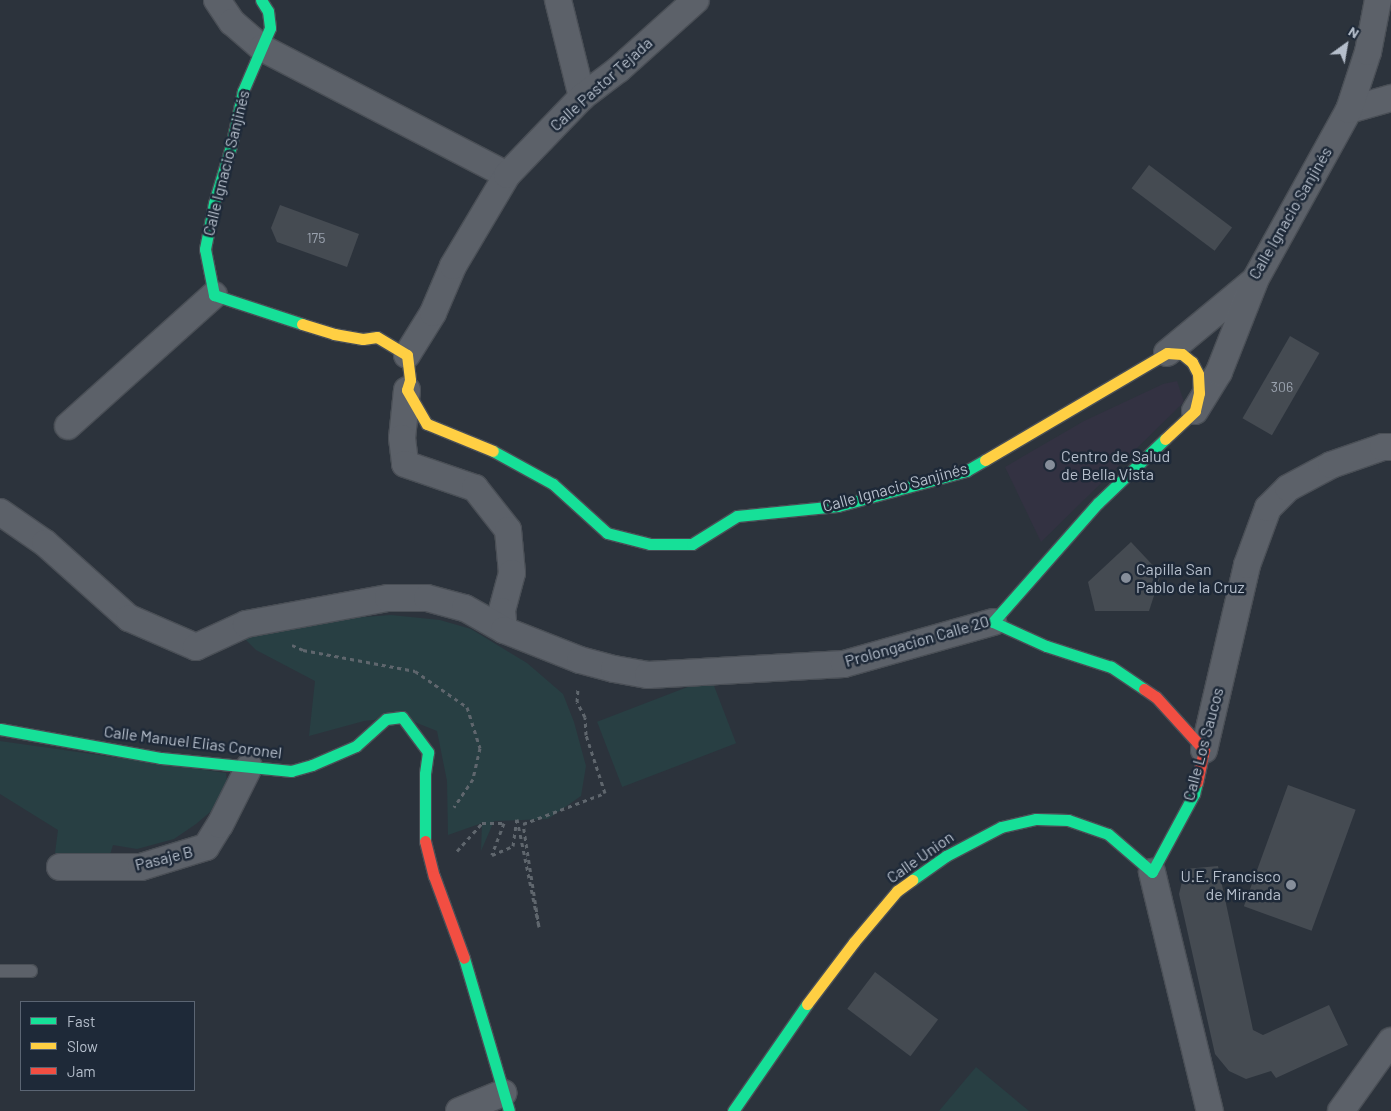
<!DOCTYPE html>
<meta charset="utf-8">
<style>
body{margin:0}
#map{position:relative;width:1391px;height:1111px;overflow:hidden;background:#2c333c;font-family:Barlow,sans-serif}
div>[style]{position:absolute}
.medical>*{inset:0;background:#333242}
.green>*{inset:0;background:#283f43;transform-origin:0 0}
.building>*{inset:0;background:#454b52;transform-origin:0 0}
.path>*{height:3px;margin-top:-1.5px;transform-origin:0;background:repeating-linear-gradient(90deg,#5f666d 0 4px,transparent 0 8px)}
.roads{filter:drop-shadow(1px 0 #4a4f56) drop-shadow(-1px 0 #4a4f56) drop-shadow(0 1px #4a4f56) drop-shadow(0 -1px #4a4f56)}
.lane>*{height:12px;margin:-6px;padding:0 6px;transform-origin:6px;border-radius:6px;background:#5c6169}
.street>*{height:26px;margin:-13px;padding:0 13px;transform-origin:13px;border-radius:13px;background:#5c6169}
.fast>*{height:11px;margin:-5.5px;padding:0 5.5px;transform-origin:5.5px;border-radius:5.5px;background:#16e098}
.slow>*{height:11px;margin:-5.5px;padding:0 5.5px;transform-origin:5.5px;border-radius:5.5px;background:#ffcf43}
.jam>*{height:11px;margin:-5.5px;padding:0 5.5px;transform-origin:5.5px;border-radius:5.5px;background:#f24e42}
.dots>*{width:14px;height:14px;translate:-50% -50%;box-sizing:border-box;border:2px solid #1e2938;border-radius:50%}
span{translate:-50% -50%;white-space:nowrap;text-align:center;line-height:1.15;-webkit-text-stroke:5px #1e2938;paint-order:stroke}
.number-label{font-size:14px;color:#9aa2ae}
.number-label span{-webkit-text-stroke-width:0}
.street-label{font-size:16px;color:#b6bfcc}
.poi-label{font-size:16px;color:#b6bfcc}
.left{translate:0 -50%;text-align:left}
.right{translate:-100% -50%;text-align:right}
.legend{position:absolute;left:20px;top:1001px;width:175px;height:90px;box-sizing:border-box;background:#1e2938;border:1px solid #5b6573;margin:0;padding:6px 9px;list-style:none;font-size:15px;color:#b6bfcc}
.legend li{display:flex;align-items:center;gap:10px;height:25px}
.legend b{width:25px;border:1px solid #5b6573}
.north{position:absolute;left:1321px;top:20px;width:50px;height:50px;-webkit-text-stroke:4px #1e2938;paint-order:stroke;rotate:32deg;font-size:14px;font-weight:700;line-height:20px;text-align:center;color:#b6bfcc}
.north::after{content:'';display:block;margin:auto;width:18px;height:22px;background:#b6bfcc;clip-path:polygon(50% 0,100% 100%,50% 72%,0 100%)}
</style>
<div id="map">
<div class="medical">
<i style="clip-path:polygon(1177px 381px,1184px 402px,1041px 542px,1005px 467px,1084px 421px,1163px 384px)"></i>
</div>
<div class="green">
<i style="clip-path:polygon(391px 615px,440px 620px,471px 629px,527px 663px,563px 694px,574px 722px,586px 766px,581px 796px,548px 819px,494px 821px,481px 851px,482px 823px,448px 835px,447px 781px,437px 731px,402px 717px,364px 721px,309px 736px,315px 681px,256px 650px,238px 632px,324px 620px)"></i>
<i style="left:711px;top:678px;width:70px;height:122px;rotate:69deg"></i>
<i style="clip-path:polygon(0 741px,226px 773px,229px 796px,196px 824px,174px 839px,137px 849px,113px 845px,109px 858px,55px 853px,58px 830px,0 794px)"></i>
<i style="clip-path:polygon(976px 1067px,1029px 1111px,939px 1111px)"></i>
</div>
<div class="building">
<i style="left:1149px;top:165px;width:104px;height:29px;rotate:37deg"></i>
<i style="clip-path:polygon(280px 205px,359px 234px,347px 267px,277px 242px,271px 228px)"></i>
<i style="left:1290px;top:336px;width:34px;height:95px;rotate:30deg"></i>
<i style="clip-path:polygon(1131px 542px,1161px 574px,1149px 611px,1095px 611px,1088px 582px)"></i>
<i style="left:1288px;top:785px;width:72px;height:129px;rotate:20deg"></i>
<i style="clip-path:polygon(1218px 866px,1253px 1030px,1263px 1035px,1329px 1005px,1348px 1045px,1276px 1078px,1271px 1071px,1246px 1079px,1229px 1071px,1215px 1054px,1179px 894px,1185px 869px)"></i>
<i style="left:875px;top:972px;width:79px;height:46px;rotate:37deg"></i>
</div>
<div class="path">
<i style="left:292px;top:645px;width:12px;rotate:24deg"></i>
<i style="left:303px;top:650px;width:114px;rotate:10.6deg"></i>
<i style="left:415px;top:671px;width:63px;rotate:34.7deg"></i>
<i style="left:467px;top:707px;width:43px;rotate:72.4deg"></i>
<i style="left:480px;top:748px;width:32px;rotate:103deg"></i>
<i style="left:473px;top:779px;width:34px;rotate:124deg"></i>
<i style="left:457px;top:851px;width:38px;rotate:-48deg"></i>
<i style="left:482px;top:823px;width:22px"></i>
<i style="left:504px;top:823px;width:34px;rotate:111deg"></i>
<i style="left:492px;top:855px;width:23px;rotate:-23deg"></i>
<i style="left:513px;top:846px;width:27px;rotate:-82deg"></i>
<i style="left:517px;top:819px;width:110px;rotate:78.5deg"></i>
<i style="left:539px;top:927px;width:104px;rotate:-98.8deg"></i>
<i style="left:523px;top:824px;width:88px;rotate:-20.7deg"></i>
<i style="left:605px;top:793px;width:61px;rotate:-108.1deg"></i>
<i style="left:586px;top:735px;width:18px;rotate:-93deg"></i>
<i style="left:585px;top:717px;width:17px;rotate:-118deg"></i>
<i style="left:577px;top:702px;width:13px;rotate:-86deg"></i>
</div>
<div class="roads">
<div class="lane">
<i style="left:0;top:971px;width:31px"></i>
</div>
<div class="street">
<i style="left:217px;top:0;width:27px;rotate:56deg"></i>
<i style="left:232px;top:22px;width:40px;rotate:41deg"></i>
<i style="left:262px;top:48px;width:276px;rotate:27.4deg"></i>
<i style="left:558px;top:0;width:100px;rotate:76.1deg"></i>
<i style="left:1349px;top:110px;width:44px;rotate:-15.9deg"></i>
<i style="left:1167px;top:353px;width:114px;rotate:-39.7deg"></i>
<i style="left:1255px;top:280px;width:194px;rotate:-61.1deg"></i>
<i style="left:1349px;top:110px;width:61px;rotate:-71.9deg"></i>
<i style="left:1368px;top:52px;width:53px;rotate:-79.1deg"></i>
<i style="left:407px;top:355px;width:49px;rotate:-58.2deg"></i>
<i style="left:433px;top:313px;width:51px;rotate:-66.9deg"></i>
<i style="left:453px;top:266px;width:106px;rotate:-59.3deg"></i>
<i style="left:507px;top:175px;width:108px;rotate:-46.1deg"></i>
<i style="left:582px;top:97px;width:46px;rotate:-37.1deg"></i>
<i style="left:619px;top:69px;width:103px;rotate:-41.9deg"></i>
<i style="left:407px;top:390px;width:48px;rotate:95.9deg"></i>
<i style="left:402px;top:438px;width:26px;rotate:83deg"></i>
<i style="left:405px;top:464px;width:74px;rotate:18.9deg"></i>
<i style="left:475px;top:488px;width:53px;rotate:51.8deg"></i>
<i style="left:508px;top:530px;width:43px;rotate:84.7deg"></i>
<i style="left:512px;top:573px;width:39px;rotate:105deg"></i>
<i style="left:502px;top:611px;width:19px;rotate:84deg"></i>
<i style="left:1195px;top:411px;width:46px;rotate:-58.4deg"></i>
<i style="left:1219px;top:372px;width:96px;rotate:-68.5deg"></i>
<i style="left:68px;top:426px;width:196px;rotate:-41.9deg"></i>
<i style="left:0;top:512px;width:55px;rotate:34.6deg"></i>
<i style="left:45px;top:543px;width:113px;rotate:41.8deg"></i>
<i style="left:129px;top:618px;width:73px;rotate:23.4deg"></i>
<i style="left:196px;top:647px;width:55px;rotate:-24.7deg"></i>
<i style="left:246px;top:624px;width:144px;rotate:-10.4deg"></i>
<i style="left:388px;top:598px;width:39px"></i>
<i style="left:427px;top:598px;width:39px;rotate:15deg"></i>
<i style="left:465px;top:608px;width:45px;rotate:29.4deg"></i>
<i style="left:504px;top:630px;width:82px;rotate:21.5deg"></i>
<i style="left:580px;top:660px;width:35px;rotate:15deg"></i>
<i style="left:614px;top:669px;width:35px;rotate:10deg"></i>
<i style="left:648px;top:675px;width:196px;rotate:-3.2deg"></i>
<i style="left:844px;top:664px;width:155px;rotate:-15.7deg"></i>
<i style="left:1204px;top:750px;width:190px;rotate:-76.9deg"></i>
<i style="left:1247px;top:565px;width:61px;rotate:-69.8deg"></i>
<i style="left:1268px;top:508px;width:28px;rotate:-45deg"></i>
<i style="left:1288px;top:488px;width:49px;rotate:-28.1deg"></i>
<i style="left:1331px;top:465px;width:55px;rotate:-19.1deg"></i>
<i style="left:1383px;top:447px;width:8px"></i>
<i style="left:60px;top:867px;width:81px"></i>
<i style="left:141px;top:867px;width:68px;rotate:-17.1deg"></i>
<i style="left:206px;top:847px;width:26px;rotate:-58deg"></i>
<i style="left:220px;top:825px;width:65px;rotate:-63.4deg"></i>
<i style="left:1152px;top:872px;width:246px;rotate:76.4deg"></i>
<i style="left:459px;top:1111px;width:48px;rotate:-22.2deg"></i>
<i style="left:1341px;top:1111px;width:86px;rotate:-54.5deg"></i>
</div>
<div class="fast">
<i style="left:261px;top:0;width:13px;rotate:58deg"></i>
<i style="left:268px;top:11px;width:17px;rotate:83deg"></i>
<i style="left:270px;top:28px;width:69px;rotate:113.2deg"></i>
<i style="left:243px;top:91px;width:56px;rotate:102.3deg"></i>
<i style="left:231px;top:146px;width:59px;rotate:106.6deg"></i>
<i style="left:214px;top:203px;width:47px;rotate:101.1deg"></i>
<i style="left:205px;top:249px;width:47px;rotate:78.9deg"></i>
<i style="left:214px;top:295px;width:93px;rotate:18.2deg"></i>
<i style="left:493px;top:451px;width:68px;rotate:28.8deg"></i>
<i style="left:553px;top:484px;width:73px;rotate:42.2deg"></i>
<i style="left:607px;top:533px;width:44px;rotate:14.3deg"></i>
<i style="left:650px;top:544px;width:42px"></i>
<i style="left:692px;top:544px;width:53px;rotate:-31.9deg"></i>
<i style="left:737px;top:516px;width:101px;rotate:-5.7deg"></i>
<i style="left:838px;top:506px;width:133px;rotate:-15.3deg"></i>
<i style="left:966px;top:471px;width:22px;rotate:-30deg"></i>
<i style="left:1144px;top:689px;width:40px;rotate:-146deg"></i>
<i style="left:1111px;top:667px;width:68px;rotate:-162.1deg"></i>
<i style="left:1046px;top:646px;width:58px;rotate:-155.6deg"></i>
<i style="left:993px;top:622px;width:159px;rotate:-48.6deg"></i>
<i style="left:1098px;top:503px;width:93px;rotate:-43.7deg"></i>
<i style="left:0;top:729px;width:164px;rotate:10.2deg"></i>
<i style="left:161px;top:758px;width:131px;rotate:5.7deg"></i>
<i style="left:291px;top:771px;width:22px;rotate:-16deg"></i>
<i style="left:312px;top:765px;width:48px;rotate:-23.4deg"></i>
<i style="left:356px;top:746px;width:40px;rotate:-42deg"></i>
<i style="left:386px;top:719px;width:16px;rotate:-7deg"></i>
<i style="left:402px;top:717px;width:44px;rotate:53.4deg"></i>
<i style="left:428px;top:752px;width:22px;rotate:98deg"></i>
<i style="left:425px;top:774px;width:67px;rotate:90deg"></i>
<i style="left:912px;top:880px;width:42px;rotate:-35.2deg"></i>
<i style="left:946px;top:856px;width:62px;rotate:-27.8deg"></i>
<i style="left:1001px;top:827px;width:36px;rotate:-13deg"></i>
<i style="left:1036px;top:819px;width:32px;rotate:2deg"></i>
<i style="left:1068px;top:820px;width:42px;rotate:19.3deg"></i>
<i style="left:1108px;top:834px;width:58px;rotate:40.8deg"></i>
<i style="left:1152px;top:872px;width:89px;rotate:-61.7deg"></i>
<i style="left:1194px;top:794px;width:12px;rotate:-76deg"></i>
<i style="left:464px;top:958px;width:159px;rotate:73.6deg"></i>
<i style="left:733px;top:1111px;width:130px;rotate:-55.3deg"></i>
</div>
<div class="slow">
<i style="left:302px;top:324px;width:34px;rotate:17deg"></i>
<i style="left:334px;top:334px;width:29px;rotate:10deg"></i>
<i style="left:363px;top:339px;width:14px;rotate:-8deg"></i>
<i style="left:377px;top:337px;width:35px;rotate:31deg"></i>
<i style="left:407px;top:355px;width:25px;rotate:83deg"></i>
<i style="left:410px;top:380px;width:10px;rotate:107deg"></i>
<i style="left:407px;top:390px;width:39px;rotate:60deg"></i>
<i style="left:427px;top:424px;width:71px;rotate:22.2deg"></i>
<i style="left:985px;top:460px;width:211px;rotate:-30.5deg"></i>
<i style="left:1167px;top:353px;width:15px;rotate:4deg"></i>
<i style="left:1182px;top:354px;width:13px;rotate:39deg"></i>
<i style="left:1192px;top:362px;width:13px;rotate:63deg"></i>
<i style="left:1198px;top:374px;width:19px;rotate:87deg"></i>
<i style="left:1199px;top:393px;width:18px;rotate:103deg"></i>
<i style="left:1195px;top:411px;width:41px;rotate:137deg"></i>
<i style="left:807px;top:1004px;width:78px;rotate:-52.8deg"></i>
<i style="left:854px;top:942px;width:67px;rotate:-49.9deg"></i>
<i style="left:897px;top:891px;width:19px;rotate:-36deg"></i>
</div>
<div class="jam">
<i style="left:1144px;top:689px;width:14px;rotate:34deg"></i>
<i style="left:1156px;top:697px;width:72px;rotate:47.8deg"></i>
<i style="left:1204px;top:750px;width:33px;rotate:102deg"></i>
<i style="left:425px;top:841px;width:36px;rotate:76deg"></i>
<i style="left:434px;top:876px;width:87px;rotate:69.9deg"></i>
</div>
</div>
<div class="dots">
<i style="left:1050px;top:465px;background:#868e9a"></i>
<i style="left:1126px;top:578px;background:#868e9a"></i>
<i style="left:1291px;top:885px;background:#868e9a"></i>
</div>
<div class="number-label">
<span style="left:316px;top:238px">175</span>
<span style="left:1282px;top:387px">306</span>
</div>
<div class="street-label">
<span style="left:601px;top:84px;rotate:-42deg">Calle Pastor Tejada</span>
<span style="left:226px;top:163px;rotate:-76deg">Calle Ignacio Sanjinés</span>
<span style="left:1290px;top:213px;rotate:-60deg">Calle Ignacio Sanjinés</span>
<span style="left:895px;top:487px;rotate:-15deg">Calle Ignacio Sanjinés</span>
<span style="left:917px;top:641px;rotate:-16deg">Prolongacion Calle 20</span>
<span style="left:193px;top:742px;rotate:7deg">Calle Manuel Elias Coronel</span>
<span style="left:1203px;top:744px;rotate:-75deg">Calle Los Saucos</span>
<span style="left:920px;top:857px;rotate:-35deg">Calle Union</span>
<span style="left:164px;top:858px;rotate:-14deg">Pasaje B</span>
</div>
<div class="poi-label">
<span class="left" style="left:1061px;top:465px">Centro de Salud<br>de Bella Vista</span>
<span class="left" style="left:1136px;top:578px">Capilla San<br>Pablo de la Cruz</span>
<span class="right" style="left:1281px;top:885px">U.E. Francisco<br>de Miranda</span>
</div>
<ul class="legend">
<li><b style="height:6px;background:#16e098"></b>Fast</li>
<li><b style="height:6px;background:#ffcf43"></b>Slow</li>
<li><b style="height:6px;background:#f24e42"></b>Jam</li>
</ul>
<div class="north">N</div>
</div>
